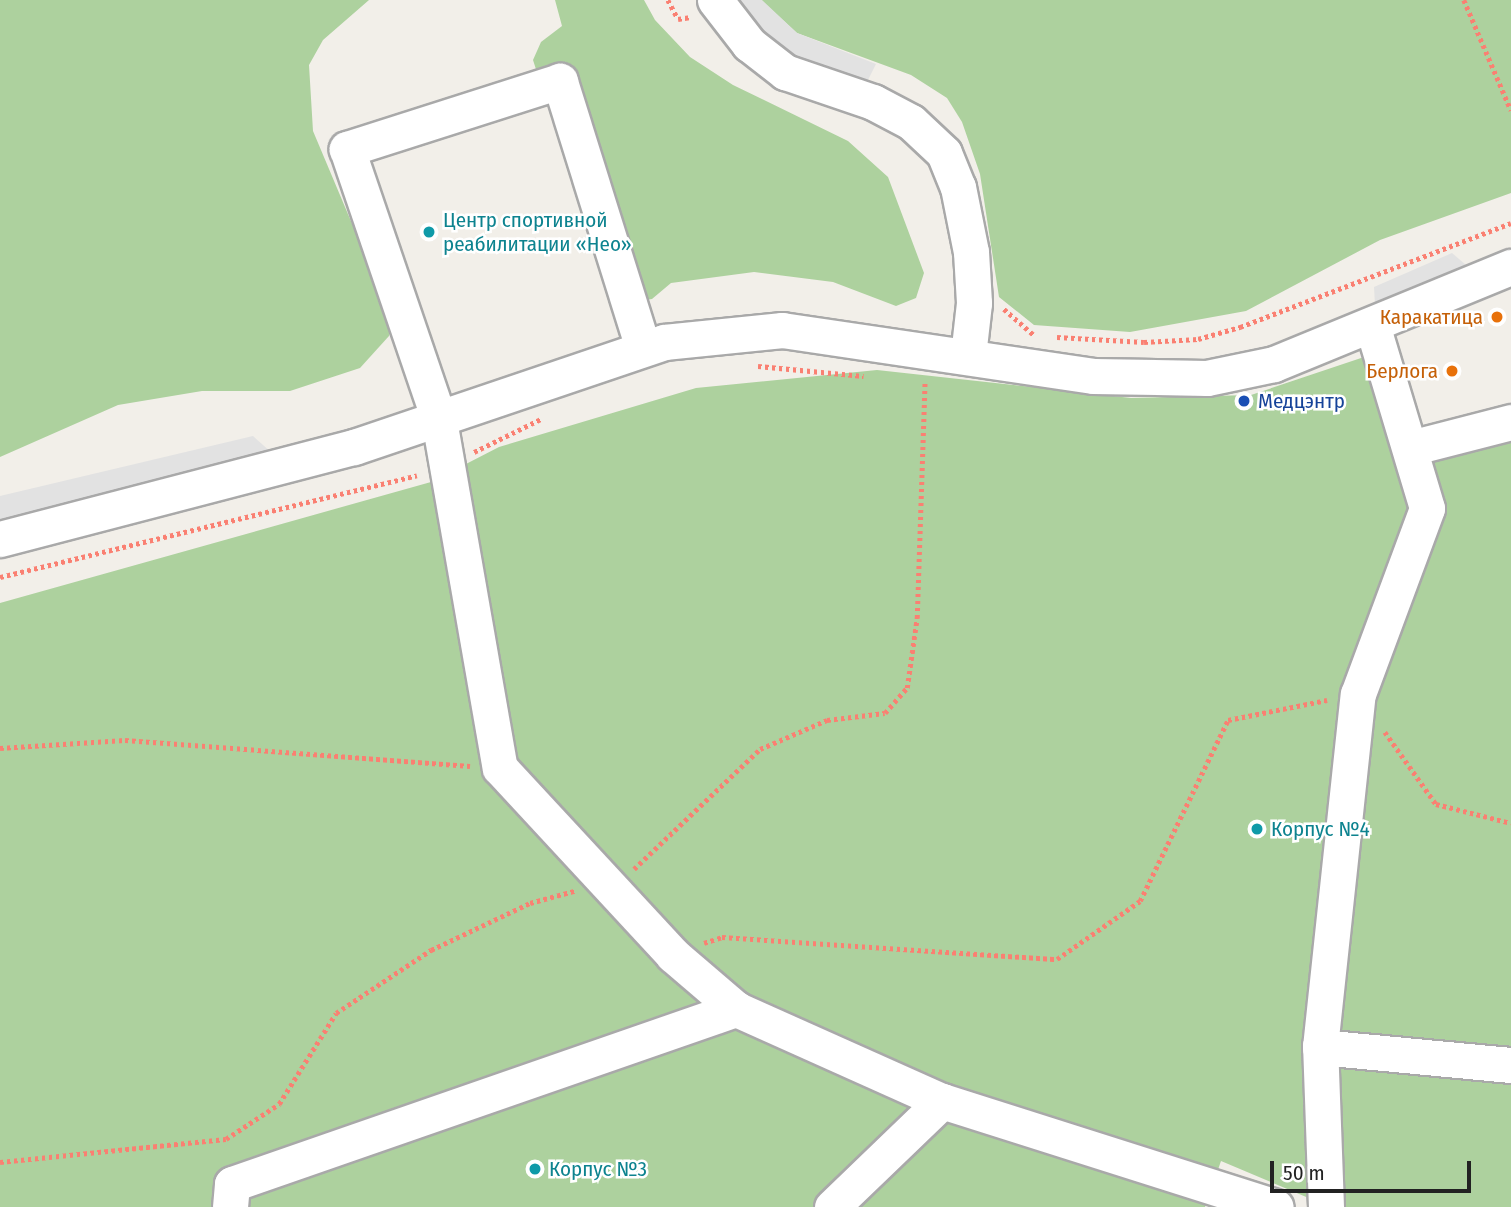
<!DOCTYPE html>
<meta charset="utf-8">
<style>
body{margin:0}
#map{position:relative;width:1511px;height:1207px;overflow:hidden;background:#f2efe9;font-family:"Fira Sans Condensed",sans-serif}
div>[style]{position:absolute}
.forest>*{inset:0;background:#add19e}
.parking>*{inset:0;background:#e2e2e2}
.path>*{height:4.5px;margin-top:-2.25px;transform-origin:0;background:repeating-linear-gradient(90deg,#fa8072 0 3.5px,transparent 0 7px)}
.roads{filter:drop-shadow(2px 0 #a9a9a9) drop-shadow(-2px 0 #a9a9a9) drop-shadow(0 2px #a9a9a9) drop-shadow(0 -2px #a9a9a9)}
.minor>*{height:35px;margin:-17.5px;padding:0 17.5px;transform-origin:17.5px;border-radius:17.5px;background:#fff}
.dots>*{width:19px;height:19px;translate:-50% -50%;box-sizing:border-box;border:4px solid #fff;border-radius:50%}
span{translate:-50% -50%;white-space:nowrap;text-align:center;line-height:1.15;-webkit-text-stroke:5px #fff;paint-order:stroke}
.culture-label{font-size:21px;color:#0d838f}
.left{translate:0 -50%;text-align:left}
.food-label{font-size:21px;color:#c56008}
.right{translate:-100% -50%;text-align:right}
.transit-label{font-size:21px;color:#164399}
.scale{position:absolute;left:1270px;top:1161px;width:201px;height:32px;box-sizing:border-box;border:4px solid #222;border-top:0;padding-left:9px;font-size:21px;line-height:24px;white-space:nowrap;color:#222;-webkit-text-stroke:5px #fff;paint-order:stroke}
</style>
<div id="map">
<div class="forest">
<i style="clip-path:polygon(0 0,369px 0,323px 40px,309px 65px,313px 131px,393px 321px,389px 336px,360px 368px,290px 391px,202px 391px,118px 405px,0 457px)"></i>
<i style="clip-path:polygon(555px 0,644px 0,655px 20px,690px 57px,733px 85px,848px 141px,888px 177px,924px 273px,916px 298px,896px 306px,833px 282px,754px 272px,671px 283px,652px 299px,633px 302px,606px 286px,533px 60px,541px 42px,562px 26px)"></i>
<i style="clip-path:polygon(761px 0,1511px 0,1511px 193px,1380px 240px,1246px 311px,1130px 332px,1034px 325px,999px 297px,980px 174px,962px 122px,947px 98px,911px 75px,797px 33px)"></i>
<i style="clip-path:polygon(1376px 353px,1406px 459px,1511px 439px,1511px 1207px,1330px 1207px,1221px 1161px,1205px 1207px,0 1207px,0 603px,431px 482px,499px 447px,696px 388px,877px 370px,1131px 398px,1251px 395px)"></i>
</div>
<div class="parking">
<i style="clip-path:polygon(732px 0,762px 0,797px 33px,876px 64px,865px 86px,784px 54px)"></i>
<i style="clip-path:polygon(1452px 253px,1466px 265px,1375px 305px,1374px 287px)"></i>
<i style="clip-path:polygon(253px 436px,272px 453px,0 522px,0 496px)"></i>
</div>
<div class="path">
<i style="left:668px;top:0;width:21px;rotate:62deg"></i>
<i style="left:678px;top:19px;width:13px;rotate:-9deg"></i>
<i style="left:1464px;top:0;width:120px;rotate:66.9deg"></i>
<i style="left:1004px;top:309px;width:40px;rotate:41deg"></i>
<i style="left:1057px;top:337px;width:87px;rotate:3.3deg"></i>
<i style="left:1144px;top:342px;width:54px;rotate:-3.2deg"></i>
<i style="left:1198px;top:339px;width:44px;rotate:-15.9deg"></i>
<i style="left:1240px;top:327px;width:290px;rotate:-21deg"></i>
<i style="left:758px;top:366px;width:106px;rotate:5.4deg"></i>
<i style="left:474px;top:452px;width:75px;rotate:-26.2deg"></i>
<i style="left:0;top:577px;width:429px;rotate:-13.7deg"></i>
<i style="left:1385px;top:732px;width:88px;rotate:54.7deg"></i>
<i style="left:1436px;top:804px;width:77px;rotate:14.2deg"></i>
<i style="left:0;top:748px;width:125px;rotate:-3.7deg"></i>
<i style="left:125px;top:740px;width:346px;rotate:4.3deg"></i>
<i style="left:634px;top:869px;width:174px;rotate:-43.6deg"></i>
<i style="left:760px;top:749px;width:73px;rotate:-23.4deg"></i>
<i style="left:827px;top:720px;width:58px;rotate:-6.9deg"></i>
<i style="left:885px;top:713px;width:33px;rotate:-49deg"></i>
<i style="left:907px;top:688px;width:71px;rotate:-81.9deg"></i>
<i style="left:917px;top:618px;width:236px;rotate:-88.1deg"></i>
<i style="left:704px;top:943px;width:19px;rotate:-18deg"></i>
<i style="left:722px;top:937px;width:336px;rotate:3.8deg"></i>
<i style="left:1057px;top:959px;width:101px;rotate:-34.9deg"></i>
<i style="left:1140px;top:901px;width:201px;rotate:-64.1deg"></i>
<i style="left:1228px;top:720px;width:101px;rotate:-11.4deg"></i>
<i style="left:0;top:1162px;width:227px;rotate:-5.8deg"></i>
<i style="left:226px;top:1139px;width:64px;rotate:-33.4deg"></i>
<i style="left:279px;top:1104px;width:107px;rotate:-57.9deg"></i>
<i style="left:336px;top:1013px;width:114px;rotate:-33.6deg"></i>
<i style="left:431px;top:950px;width:110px;rotate:-25.4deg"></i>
<i style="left:530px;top:903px;width:46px;rotate:-15.3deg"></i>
</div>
<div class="roads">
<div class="minor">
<i style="left:715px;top:0;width:56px;rotate:52.3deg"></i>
<i style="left:749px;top:44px;width:46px;rotate:37.9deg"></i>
<i style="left:785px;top:72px;width:93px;rotate:18.8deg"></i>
<i style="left:873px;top:102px;width:43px;rotate:27.8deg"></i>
<i style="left:911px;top:122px;width:45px;rotate:43.2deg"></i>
<i style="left:944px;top:153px;width:37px;rotate:68deg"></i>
<i style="left:958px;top:187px;width:66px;rotate:78.7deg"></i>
<i style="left:971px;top:252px;width:51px;rotate:86.6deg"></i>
<i style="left:974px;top:303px;width:53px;rotate:96.5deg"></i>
<i style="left:643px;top:348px;width:280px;rotate:-107.3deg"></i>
<i style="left:560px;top:81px;width:224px;rotate:162.3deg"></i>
<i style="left:347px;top:149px;width:286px;rotate:71.2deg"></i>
<i style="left:439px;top:420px;width:353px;rotate:80.1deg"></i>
<i style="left:500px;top:768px;width:255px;rotate:47.2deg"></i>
<i style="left:673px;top:955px;width:83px;rotate:40.6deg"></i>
<i style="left:1410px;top:448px;width:104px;rotate:-14.4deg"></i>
<i style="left:0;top:539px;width:366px;rotate:-14.6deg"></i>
<i style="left:354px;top:447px;width:327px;rotate:-18.7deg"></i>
<i style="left:664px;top:342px;width:119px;rotate:-5.8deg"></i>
<i style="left:782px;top:330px;width:314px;rotate:8.4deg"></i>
<i style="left:1093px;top:376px;width:114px;rotate:1deg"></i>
<i style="left:1207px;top:378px;width:68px;rotate:-11.8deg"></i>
<i style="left:1274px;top:364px;width:256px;rotate:-22.3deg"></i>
<i style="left:1320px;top:1047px;width:192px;rotate:5.4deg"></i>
<i style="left:230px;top:1207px;width:23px;rotate:-85deg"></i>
<i style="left:232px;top:1184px;width:534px;rotate:-19.15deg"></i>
<i style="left:736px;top:1009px;width:226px;rotate:24.1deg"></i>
<i style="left:942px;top:1101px;width:350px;rotate:17.6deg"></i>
<i style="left:832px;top:1207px;width:153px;rotate:-43.9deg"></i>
<i style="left:1326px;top:1207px;width:160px;rotate:-92.1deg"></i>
<i style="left:1320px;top:1047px;width:355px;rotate:-83.9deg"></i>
<i style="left:1358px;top:694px;width:198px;rotate:-69.6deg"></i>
<i style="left:1427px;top:508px;width:191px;rotate:-106.7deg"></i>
</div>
</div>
<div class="dots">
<i style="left:429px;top:232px;background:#0f9aa8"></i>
<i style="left:1497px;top:317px;background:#e8710a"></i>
<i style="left:1452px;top:371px;background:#e8710a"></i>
<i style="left:1244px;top:401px;background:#1a4fb4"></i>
<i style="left:1257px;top:829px;background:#0f9aa8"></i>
<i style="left:535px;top:1169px;background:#0f9aa8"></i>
</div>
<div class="culture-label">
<span class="left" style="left:443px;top:232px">Центр спортивной<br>реабилитации «Нео»</span>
<span class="left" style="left:1271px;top:829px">Корпус №4</span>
<span class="left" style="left:549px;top:1169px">Корпус №3</span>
</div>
<div class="food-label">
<span class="right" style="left:1483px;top:317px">Каракатица</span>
<span class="right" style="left:1438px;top:371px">Берлога</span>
</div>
<div class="transit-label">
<span class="left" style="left:1258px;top:401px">Медцэнтр</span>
</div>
<div class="scale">50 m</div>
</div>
